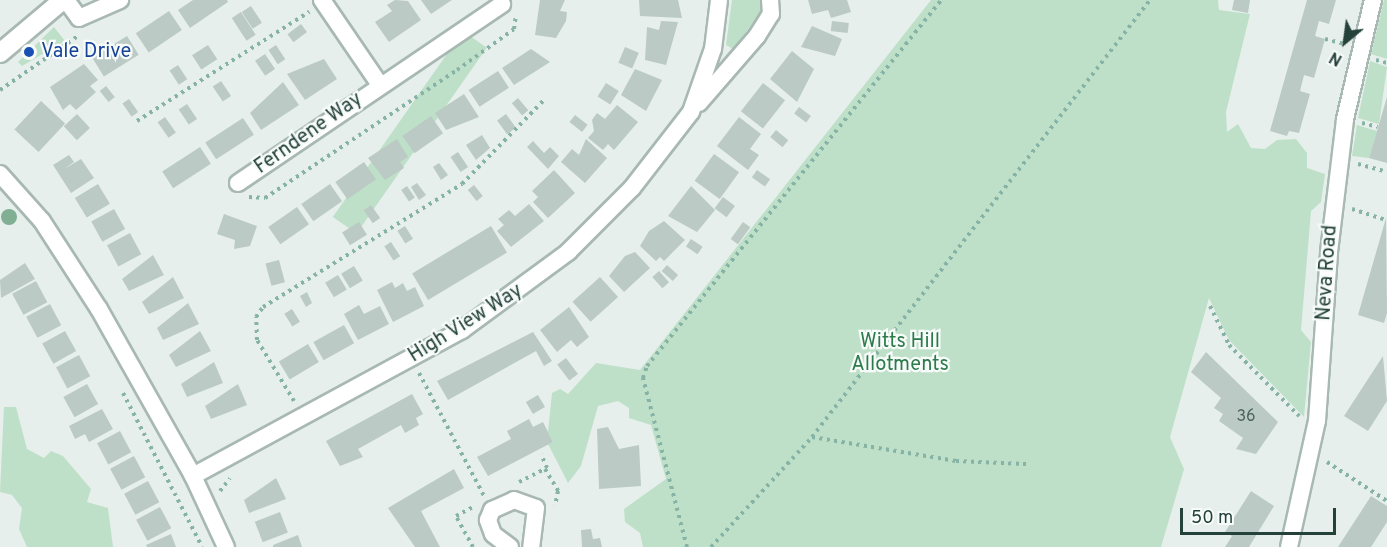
<!DOCTYPE html>
<style>
body{margin:0}
#map{position:relative;width:1387px;height:547px;overflow:hidden;background:#e6efeb;font-family:Overpass,sans-serif}
div>[style]{position:absolute}
.green>*{inset:0;background:#bfe0c8;transform-origin:0 0}
.building>*{inset:0;background:#bbcac4;transform-origin:0 0}
.path>*{height:4px;margin-top:-2px;transform-origin:0;background:repeating-linear-gradient(90deg,#86b3a5 0 3px,transparent 0 7.5px)}
.roads{filter:drop-shadow(2px 0 #a8b8b2) drop-shadow(-2px 0 #a8b8b2) drop-shadow(0 2px #a8b8b2) drop-shadow(0 -2px #a8b8b2)}
.street>*{height:16px;margin:-8px;padding:0 8px;transform-origin:8px;border-radius:8px;background:#fff}
.secondary>*{height:18px;margin:-9px;padding:0 9px;transform-origin:9px;border-radius:9px;background:#fff}
.trees>*{width:16px;height:16px;margin:-8px;border-radius:50%;background:#80af93}
.dots>*{width:16px;height:16px;translate:-50% -50%;box-sizing:border-box;border:3px solid #f7fbf9;border-radius:50%}
span{translate:-50% -50%;white-space:nowrap;text-align:center;line-height:1.15;-webkit-text-stroke:4.5px #f7fbf9;paint-order:stroke}
.number-label{font-size:16px;color:#4a645c}
.number-label span{-webkit-text-stroke-width:0}
.transit-label{font-size:20px;color:#164399}
.left{translate:0 -50%;text-align:left}
.street-label{font-size:20px;color:#24423a}
.park-label{font-size:20px;color:#2d7a4b}
.north{position:absolute;left:1315px;top:12px;width:60px;height:60px;-webkit-text-stroke:4px #f7fbf9;paint-order:stroke;rotate:209deg;font-size:16px;font-weight:700;line-height:24px;text-align:center;color:#24423a}
.north::after{content:'';display:block;margin:auto;width:21px;height:27px;background:#24423a;clip-path:polygon(50% 0,100% 100%,50% 72%,0 100%)}
.scale{position:absolute;left:1180px;top:508px;width:156px;height:27px;box-sizing:border-box;border:3px solid #24423a;border-top:0;padding-left:8px;font-size:18px;line-height:21px;white-space:nowrap;color:#24423a;-webkit-text-stroke:4px #f7fbf9;paint-order:stroke}
</style>
<div id="map">
<div class="green">
<i style="clip-path:polygon(732px 0,762px 0,762px 11px,733px 49px,726px 45px)"></i>
<i style="clip-path:polygon(931px 0,1218px 0,1219px 10px,1250px 14px,1226px 112px,1227px 132px,1238px 124px,1251px 148px,1265px 149px,1277px 140px,1296px 139px,1307px 153px,1307px 168px,1325px 174px,1321px 202px,1311px 211px,1301px 330px,1311px 342px,1304px 417px,1229px 340px,1209px 298px,1170px 437px,1184px 469px,1161px 547px,643px 547px,640px 533px,625px 522px,624px 509px,666px 479px,651px 425px,629px 418px,629px 408px,618px 401px,598px 406px,581px 466px,568px 483px,548px 444px,553px 442px,548px 432px,552px 393px,560px 389px,568px 394px,596px 363px,640px 370px)"></i>
<i style="clip-path:polygon(1384px 0,1387px 0,1387px 59px,1371px 54px)"></i>
<i style="clip-path:polygon(54px 27px,65px 41px,22px 66px,18px 62px)"></i>
<i style="left:463px;top:31px;width:29px;height:227px;rotate:35deg"></i>
<i style="clip-path:polygon(1370px 61px,1387px 67px,1379px 124px,1358px 118px)"></i>
<i style="clip-path:polygon(1357px 125px,1377px 131px,1369px 158px,1352px 156px)"></i>
<i style="clip-path:polygon(4px 407px,16px 407px,27px 449px,44px 458px,51px 451px,63px 456px,91px 489px,87px 502px,108px 508px,113px 547px,27px 547px,19px 529px,22px 508px,12px 495px,0 492px)"></i>
</div>
<div class="building">
<i style="clip-path:polygon(193px 0,227px 0,228px 2px,190px 28px,178px 10px)"></i>
<i style="clip-path:polygon(395px 0,408px 1px,421px 20px,389px 42px,375px 22px,392px 11px,387px 5px)"></i>
<i style="clip-path:polygon(421px 0,452px 0,431px 14px)"></i>
<i style="clip-path:polygon(540px 0,565px 0,560px 11px,567px 12px,566px 21px,556px 38px,535px 35px)"></i>
<i style="clip-path:polygon(639px 0,678px 0,682px 18px,640px 16px)"></i>
<i style="clip-path:polygon(808px 0,847px 0,851px 12px,831px 18px,828px 10px,812px 14px)"></i>
<i style="clip-path:polygon(1234px 0,1250px 0,1248px 13px,1232px 10px)"></i>
<i style="clip-path:polygon(1307px 0,1336px 0,1329px 24px,1319px 21px,1315px 36px,1325px 39px,1314px 78px,1304px 75px,1300px 91px,1310px 94px,1299px 133px,1289px 131px,1287px 136px,1270px 131px)"></i>
<i style="left:251px;top:6px;width:20px;height:11px;rotate:57deg"></i>
<i style="left:169px;top:11px;width:23px;height:40px;rotate:56deg"></i>
<i style="left:241px;top:12px;width:27px;height:11px;rotate:57deg"></i>
<i style="clip-path:polygon(661px 21px,678px 22px,666px 65px,645px 60px,647px 27px,659px 30px)"></i>
<i style="left:832px;top:21px;width:17px;height:10px;rotate:7deg"></i>
<i style="left:301px;top:24px;width:10px;height:17px;rotate:53deg"></i>
<i style="clip-path:polygon(812px 26px,842px 39px,835px 56px,801px 47px)"></i>
<i style="left:127px;top:36px;width:22px;height:41px;rotate:58deg"></i>
<i style="left:208px;top:45px;width:17px;height:19px;rotate:57deg"></i>
<i style="left:276px;top:45px;width:17px;height:9px;rotate:57deg"></i>
<i style="left:625px;top:47px;width:15px;height:17px;rotate:23deg"></i>
<i style="clip-path:polygon(531px 49px,550px 62px,514px 85px,502px 68px)"></i>
<i style="clip-path:polygon(792px 51px,814px 69px,797px 102px,770px 79px)"></i>
<i style="left:265px;top:54px;width:18px;height:12px;rotate:56deg"></i>
<i style="clip-path:polygon(324px 59px,337px 79px,305px 100px,287px 74px)"></i>
<i style="clip-path:polygon(84px 64px,98px 80px,90px 86px,96px 92px,76px 110px,70px 104px,63px 110px,50px 87px)"></i>
<i style="left:178px;top:65px;width:17px;height:10px;rotate:57deg"></i>
<i style="clip-path:polygon(635px 69px,662px 80px,646px 111px,621px 95px)"></i>
<i style="left:498px;top:71px;width:20px;height:35px;rotate:57deg"></i>
<i style="left:221px;top:81px;width:18px;height:10px;rotate:56deg"></i>
<i style="clip-path:polygon(283px 82px,299px 105px,261px 130px,250px 113px)"></i>
<i style="left:606px;top:83px;width:15px;height:16px;rotate:32deg"></i>
<i style="left:763px;top:83px;width:28px;height:36px;rotate:38deg"></i>
<i style="left:106px;top:86px;width:14px;height:8px;rotate:51deg"></i>
<i style="clip-path:polygon(464px 94px,479px 117px,446px 130px,435px 113px)"></i>
<i style="clip-path:polygon(1387px 97px,1387px 163px,1369px 158px)"></i>
<i style="left:518px;top:98px;width:16px;height:8px;rotate:50deg"></i>
<i style="left:129px;top:99px;width:16px;height:8px;rotate:55deg"></i>
<i style="left:41px;top:101px;width:33px;height:39px;rotate:43deg"></i>
<i style="left:187px;top:104px;width:18px;height:10px;rotate:56deg"></i>
<i style="clip-path:polygon(617px 105px,638px 122px,614px 150px,608px 144px,603px 150px,588px 138px,594px 131px,592px 120px,597px 113px,605px 119px)"></i>
<i style="left:799px;top:107px;width:15px;height:8px;rotate:37deg"></i>
<i style="left:77px;top:114px;width:19px;height:18px;rotate:47deg"></i>
<i style="left:506px;top:114px;width:17px;height:11px;rotate:54deg"></i>
<i style="left:575px;top:115px;width:16px;height:9px;rotate:38deg"></i>
<i style="left:431px;top:116px;width:21px;height:35px;rotate:55deg"></i>
<i style="left:165px;top:117px;width:19px;height:9px;rotate:55deg"></i>
<i style="clip-path:polygon(739px 117px,761px 134px,750px 149px,759px 155px,748px 170px,717px 146px)"></i>
<i style="left:243px;top:118px;width:20px;height:45px;rotate:57deg"></i>
<i style="left:776px;top:130px;width:16px;height:9px;rotate:40deg"></i>
<i style="clip-path:polygon(482px 135px,490px 148px,476px 160px,466px 145px)"></i>
<i style="clip-path:polygon(397px 139px,408px 157px,400px 162px,404px 168px,385px 180px,368px 158px)"></i>
<i style="clip-path:polygon(586px 139px,607px 158px,585px 183px,561px 162px,572px 149px,579px 155px)"></i>
<i style="clip-path:polygon(533px 141px,544px 153px,550px 147px,559px 156px,548px 169px,527px 147px)"></i>
<i style="left:200px;top:147px;width:20px;height:45px;rotate:57deg"></i>
<i style="left:458px;top:152px;width:18px;height:9px;rotate:56deg"></i>
<i style="left:714px;top:154px;width:31px;height:33px;rotate:36deg"></i>
<i style="clip-path:polygon(69px 155px,74px 162px,64px 169px,81px 159px,94px 178px,71px 193px,53px 165px)"></i>
<i style="left:364px;top:162px;width:21px;height:35px;rotate:55deg"></i>
<i style="clip-path:polygon(439px 163px,448px 175px,441px 180px,433px 167px)"></i>
<i style="clip-path:polygon(554px 170px,575px 193px,548px 218px,533px 202px,538px 197px,532px 191px)"></i>
<i style="left:757px;top:170px;width:16px;height:9px;rotate:35deg"></i>
<i style="clip-path:polygon(417px 183px,426px 195px,419px 200px,411px 187px)"></i>
<i style="left:98px;top:184px;width:23px;height:27px;rotate:59deg"></i>
<i style="left:330px;top:184px;width:21px;height:35px;rotate:55deg"></i>
<i style="left:474px;top:185px;width:14px;height:8px;rotate:51deg"></i>
<i style="left:407px;top:186px;width:14px;height:7px;rotate:56deg"></i>
<i style="clip-path:polygon(691px 186px,715px 210px,697px 232px,668px 216px)"></i>
<i style="left:723px;top:197px;width:15px;height:14px;rotate:37deg"></i>
<i style="clip-path:polygon(529px 204px,544px 221px,511px 247px,497px 231px,504px 225px,498px 219px,509px 210px,515px 216px)"></i>
<i style="left:371px;top:205px;width:16px;height:9px;rotate:55deg"></i>
<i style="left:297px;top:207px;width:21px;height:35px;rotate:55deg"></i>
<i style="left:114px;top:209px;width:23px;height:26px;rotate:61deg"></i>
<i style="clip-path:polygon(224px 214px,257px 226px,250px 246px,234px 249px,235px 240px,217px 234px)"></i>
<i style="clip-path:polygon(1386px 218px,1387px 313px,1384px 323px,1358px 315px)"></i>
<i style="clip-path:polygon(664px 221px,685px 240px,664px 261px,660px 257px,656px 261px,640px 246px,649px 231px)"></i>
<i style="left:359px;top:222px;width:15px;height:20px;rotate:58deg"></i>
<i style="left:743px;top:222px;width:9px;height:21px;rotate:36deg"></i>
<i style="left:405px;top:226px;width:15px;height:9px;rotate:58deg"></i>
<i style="left:491px;top:226px;width:31px;height:92px;rotate:59deg"></i>
<i style="left:130px;top:233px;width:24px;height:26px;rotate:62deg"></i>
<i style="left:691px;top:239px;width:14px;height:9px;rotate:34deg"></i>
<i style="left:391px;top:242px;width:17px;height:8px;rotate:57deg"></i>
<i style="clip-path:polygon(635px 252px,650px 268px,624px 292px,609px 276px,625px 256px)"></i>
<i style="clip-path:polygon(153px 255px,164px 275px,129px 291px,122px 279px)"></i>
<i style="left:279px;top:260px;width:23px;height:14px;rotate:75deg"></i>
<i style="clip-path:polygon(25px 263px,35px 279px,1px 298px,0 280px)"></i>
<i style="left:667px;top:265px;width:15px;height:8px;rotate:42deg"></i>
<i style="left:354px;top:266px;width:17px;height:15px;rotate:59deg"></i>
<i style="left:659px;top:271px;width:15px;height:9px;rotate:48deg"></i>
<i style="left:338px;top:275px;width:17px;height:15px;rotate:59deg"></i>
<i style="clip-path:polygon(173px 277px,184px 298px,149px 314px,142px 302px)"></i>
<i style="left:600px;top:277px;width:27px;height:37px;rotate:48deg"></i>
<i style="left:36px;top:281px;width:24px;height:27px;rotate:62deg"></i>
<i style="clip-path:polygon(392px 282px,395px 288px,403px 283px,407px 291px,415px 287px,424px 306px,393px 322px,377px 290px)"></i>
<i style="clip-path:polygon(307px 292px,312px 303px,306px 307px,300px 296px)"></i>
<i style="clip-path:polygon(188px 303px,199px 324px,163px 340px,157px 328px)"></i>
<i style="left:50px;top:304px;width:24px;height:27px;rotate:62deg"></i>
<i style="clip-path:polygon(359px 305px,364px 314px,380px 306px,389px 324px,358px 340px,344px 314px)"></i>
<i style="clip-path:polygon(569px 307px,589px 337px,577px 347px,571px 340px,557px 352px,540px 330px)"></i>
<i style="left:292px;top:309px;width:15px;height:9px;rotate:58deg"></i>
<i style="left:344px;top:325px;width:21px;height:35px;rotate:61deg"></i>
<i style="left:65px;top:331px;width:23px;height:26px;rotate:61deg"></i>
<i style="clip-path:polygon(200px 331px,211px 351px,176px 367px,169px 355px)"></i>
<i style="clip-path:polygon(533px 332px,552px 361px,544px 366px,536px 351px,448px 400px,437px 381px)"></i>
<i style="left:308px;top:344px;width:21px;height:34px;rotate:59deg"></i>
<i style="clip-path:polygon(1206px 352px,1278px 422px,1256px 454px,1236px 449px,1243px 438px,1219px 421px,1223px 414px,1214px 408px,1221px 398px,1191px 372px)"></i>
<i style="left:79px;top:355px;width:24px;height:26px;rotate:62deg"></i>
<i style="clip-path:polygon(1383px 356px,1387px 401px,1368px 431px,1344px 416px)"></i>
<i style="left:566px;top:358px;width:20px;height:11px;rotate:53deg"></i>
<i style="clip-path:polygon(214px 362px,223px 383px,187px 397px,181px 384px)"></i>
<i style="left:87px;top:384px;width:23px;height:27px;rotate:61deg"></i>
<i style="clip-path:polygon(238px 384px,247px 405px,211px 419px,205px 406px)"></i>
<i style="clip-path:polygon(412px 394px,423px 414px,416px 418px,419px 425px,405px 433px,401px 425px,358px 449px,363px 457px,340px 466px,326px 441px)"></i>
<i style="left:538px;top:395px;width:14px;height:14px;rotate:60deg"></i>
<i style="clip-path:polygon(102px 409px,113px 429px,89px 442px,85px 434px,75px 439px,69px 426px)"></i>
<i style="clip-path:polygon(529px 419px,533px 427px,543px 422px,553px 442px,488px 476px,477px 457px,511px 439px,507px 431px)"></i>
<i style="clip-path:polygon(608px 427px,619px 449px,639px 445px,641px 486px,599px 489px,597px 429px)"></i>
<i style="left:120px;top:431px;width:24px;height:26px;rotate:62deg"></i>
<i style="left:134px;top:456px;width:24px;height:27px;rotate:62deg"></i>
<i style="clip-path:polygon(454px 469px,464px 488px,421px 511px,440px 547px,415px 547px,388px 508px)"></i>
<i style="clip-path:polygon(276px 478px,286px 499px,249px 513px,244px 500px)"></i>
<i style="left:148px;top:481px;width:24px;height:27px;rotate:62deg"></i>
<i style="clip-path:polygon(1251px 491px,1274px 506px,1249px 547px,1225px 547px,1232px 536px,1225px 532px)"></i>
<i style="clip-path:polygon(1371px 496px,1387px 506px,1387px 522px,1371px 547px,1338px 547px)"></i>
<i style="left:160px;top:507px;width:24px;height:27px;rotate:62deg"></i>
<i style="left:280px;top:512px;width:22px;height:27px;rotate:69deg"></i>
<i style="clip-path:polygon(591px 529px,593px 539px,600px 538px,602px 547px,582px 547px,581px 530px)"></i>
<i style="clip-path:polygon(171px 534px,176px 547px,147px 547px,146px 545px)"></i>
<i style="clip-path:polygon(298px 535px,302px 547px,273px 547px,273px 545px)"></i>
</div>
<div class="path">
<i style="left:1325px;top:39px;width:21px;rotate:14deg"></i>
<i style="left:1376px;top:60px;width:11px;rotate:15deg"></i>
<i style="left:0;top:90px;width:95px;rotate:-34.7deg"></i>
<i style="left:137px;top:121px;width:204px;rotate:-32.4deg"></i>
<i style="left:1362px;top:123px;width:16px;rotate:14deg"></i>
<i style="left:1358px;top:164px;width:30px;rotate:15deg"></i>
<i style="left:249px;top:197px;width:16px;rotate:4deg"></i>
<i style="left:265px;top:198px;width:231px;rotate:-33.7deg"></i>
<i style="left:457px;top:70px;width:70px;rotate:-35.7deg"></i>
<i style="left:514px;top:29px;width:14px;rotate:-82deg"></i>
<i style="left:1352px;top:209px;width:36px;rotate:18deg"></i>
<i style="left:1210px;top:306px;width:43px;rotate:64deg"></i>
<i style="left:1229px;top:345px;width:100px;rotate:45.4deg"></i>
<i style="left:419px;top:373px;width:139px;rotate:62.1deg"></i>
<i style="left:123px;top:393px;width:173px;rotate:62.8deg"></i>
<i style="left:294px;top:401px;width:71px;rotate:-121.2deg"></i>
<i style="left:257px;top:340px;width:23px;rotate:-92deg"></i>
<i style="left:256px;top:317px;width:12px;rotate:-55deg"></i>
<i style="left:263px;top:307px;width:234px;rotate:-31.7deg"></i>
<i style="left:462px;top:184px;width:116px;rotate:-45.7deg"></i>
<i style="left:812px;top:437px;width:146px;rotate:9.5deg"></i>
<i style="left:956px;top:461px;width:70px;rotate:2.5deg"></i>
<i style="left:1327px;top:462px;width:72px;rotate:33deg"></i>
<i style="left:545px;top:469px;width:26px;rotate:59deg"></i>
<i style="left:558px;top:491px;width:15px;rotate:101deg"></i>
<i style="left:519px;top:482px;width:31px;rotate:-27deg"></i>
<i style="left:547px;top:468px;width:15px;rotate:-113deg"></i>
<i style="left:220px;top:491px;width:16px;rotate:-52deg"></i>
<i style="left:473px;top:547px;width:35px;rotate:-119deg"></i>
<i style="left:456px;top:516px;width:21px;rotate:-28deg"></i>
<i style="left:687px;top:547px;width:175px;rotate:-104.6deg"></i>
<i style="left:643px;top:378px;width:13px;rotate:-72deg"></i>
<i style="left:647px;top:366px;width:469px;rotate:-51.2deg"></i>
<i style="left:711px;top:547px;width:149px;rotate:-47.4deg"></i>
<i style="left:812px;top:437px;width:552px;rotate:-52.28deg"></i>
</div>
<div class="roads">
<div class="street">
<i style="left:66px;top:0;width:22px;rotate:54deg"></i>
<i style="left:79px;top:18px;width:45px;rotate:-23.7deg"></i>
<i style="left:322px;top:0;width:103px;rotate:55.7deg"></i>
<i style="left:699px;top:103px;width:89px;rotate:-49.1deg"></i>
<i style="left:757px;top:36px;width:26px;rotate:-58deg"></i>
<i style="left:771px;top:14px;width:14px;rotate:-94deg"></i>
<i style="left:0;top:174px;width:63px;rotate:48.2deg"></i>
<i style="left:42px;top:221px;width:105px;rotate:57.1deg"></i>
<i style="left:99px;top:309px;width:192px;rotate:60.6deg"></i>
<i style="left:193px;top:476px;width:78px;rotate:65.1deg"></i>
<i style="left:238px;top:183px;width:319px;rotate:-34.1deg"></i>
<i style="left:193px;top:476px;width:306px;rotate:-28.5deg"></i>
<i style="left:462px;top:330px;width:132px;rotate:-36.3deg"></i>
<i style="left:568px;top:252px;width:91px;rotate:-45deg"></i>
<i style="left:632px;top:188px;width:96px;rotate:-52.2deg"></i>
<i style="left:691px;top:112px;width:67px;rotate:-70.8deg"></i>
<i style="left:713px;top:49px;width:49px;rotate:-83deg"></i>
<i style="left:510px;top:547px;width:21px;rotate:-143deg"></i>
<i style="left:493px;top:534px;width:15px;rotate:-110deg"></i>
<i style="left:488px;top:520px;width:11px;rotate:-68deg"></i>
<i style="left:492px;top:510px;width:24px;rotate:-24deg"></i>
<i style="left:514px;top:500px;width:23px;rotate:20deg"></i>
<i style="left:536px;top:508px;width:39px;rotate:97deg"></i>
<i style="left:1289px;top:547px;width:129px;rotate:-77.5deg"></i>
<i style="left:1317px;top:421px;width:169px;rotate:-85.9deg"></i>
<i style="left:1329px;top:252px;width:134px;rotate:-83.1deg"></i>
<i style="left:1345px;top:119px;width:122px;rotate:-76.8deg"></i>
</div>
<div class="secondary">
<i style="left:0;top:53px;width:82px;rotate:-40.1deg"></i>
</div>
</div>
<div class="trees">
<i style="left:9px;top:217px"></i>
</div>
<div class="dots">
<i style="left:29px;top:52px;background:#1a4fb4"></i>
</div>
<div class="number-label">
<span style="left:1246px;top:417px">36</span>
</div>
<div class="transit-label">
<span class="left" style="left:41px;top:52px">Vale Drive</span>
</div>
<div class="street-label">
<span style="left:309px;top:134px;rotate:-35deg">Ferndene Way</span>
<span style="left:1328px;top:273px;rotate:-86deg">Neva Road</span>
<span style="left:466px;top:324px;rotate:-32deg">High View Way</span>
</div>
<div class="park-label">
<span style="left:900px;top:354px">Witts Hill<br>Allotments</span>
</div>
<div class="north">N</div>
<div class="scale">50 m</div>
</div>
